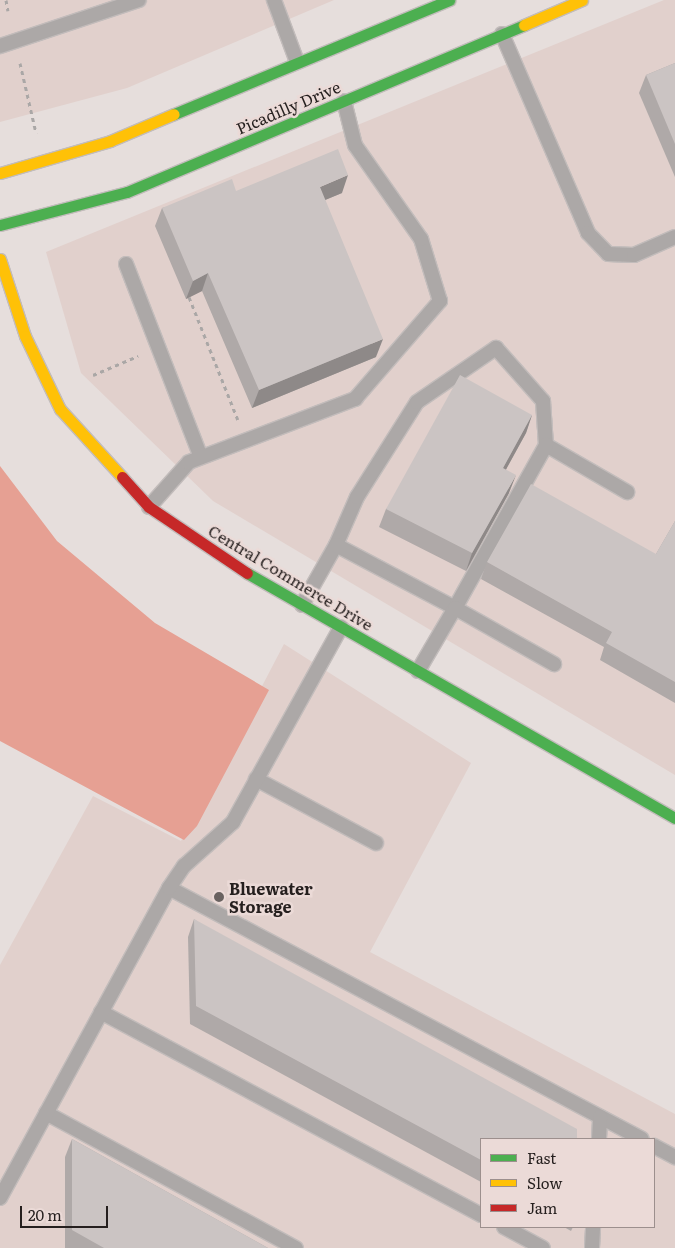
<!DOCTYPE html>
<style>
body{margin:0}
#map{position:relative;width:675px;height:1248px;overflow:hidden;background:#e6dedc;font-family:Literata,serif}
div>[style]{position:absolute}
.built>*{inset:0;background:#e1d0cc}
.water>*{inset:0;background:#e6a093}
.path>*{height:3px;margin-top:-1.5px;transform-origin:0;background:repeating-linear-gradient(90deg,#aaa7a6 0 4px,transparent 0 8px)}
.roads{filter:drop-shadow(1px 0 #c2bcbb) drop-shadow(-1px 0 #c2bcbb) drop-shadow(0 1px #c2bcbb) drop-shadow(0 -1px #c2bcbb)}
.lane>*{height:14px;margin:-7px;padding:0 7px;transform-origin:7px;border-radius:7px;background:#aca8a7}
.fast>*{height:11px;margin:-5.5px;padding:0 5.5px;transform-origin:5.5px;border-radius:5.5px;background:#4caf50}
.slow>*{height:11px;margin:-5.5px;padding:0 5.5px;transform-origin:5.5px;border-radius:5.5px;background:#ffc107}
.jam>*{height:11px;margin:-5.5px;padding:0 5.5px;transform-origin:5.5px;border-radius:5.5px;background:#c62828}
.wall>*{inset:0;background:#afa9a8}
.shaded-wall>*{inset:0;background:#8e8988}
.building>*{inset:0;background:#cbc4c3}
.dots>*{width:14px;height:14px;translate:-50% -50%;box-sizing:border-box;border:2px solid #ebdad7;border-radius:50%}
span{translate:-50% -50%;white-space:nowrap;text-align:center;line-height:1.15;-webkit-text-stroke:5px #ebdad7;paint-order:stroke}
.street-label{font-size:16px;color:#251f1e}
.poi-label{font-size:16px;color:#251f1e;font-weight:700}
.left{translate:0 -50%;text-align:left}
.legend{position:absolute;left:480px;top:1138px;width:175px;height:90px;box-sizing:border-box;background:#ebdad7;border:1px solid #9c8f8d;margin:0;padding:6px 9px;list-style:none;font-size:15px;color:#251f1e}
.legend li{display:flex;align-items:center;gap:10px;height:25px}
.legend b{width:25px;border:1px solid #9c8f8d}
.scale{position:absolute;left:20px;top:1206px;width:88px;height:22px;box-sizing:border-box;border:2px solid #251f1e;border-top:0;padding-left:6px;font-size:15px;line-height:18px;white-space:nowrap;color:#251f1e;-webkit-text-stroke:4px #ebdad7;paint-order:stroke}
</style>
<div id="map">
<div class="built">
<i style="clip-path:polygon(0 0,334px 0,127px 88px,0 122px)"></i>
<i style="clip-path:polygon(664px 0,675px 0,675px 775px,213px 501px,81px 373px,46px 252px)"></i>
<i style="clip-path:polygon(evenodd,284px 644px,471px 763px,370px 952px,675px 1114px,675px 1248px,0 1248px,0 965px,93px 796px,181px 841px,284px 644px,481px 1139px,654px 1139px,654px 1227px,481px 1227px,481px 1139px)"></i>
</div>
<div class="water">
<i style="clip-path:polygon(0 466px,57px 541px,155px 623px,269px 690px,197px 826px,184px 840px,0 741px)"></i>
</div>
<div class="path">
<i style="left:6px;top:0;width:11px;rotate:80deg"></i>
<i style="left:20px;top:63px;width:72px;rotate:77.1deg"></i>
<i style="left:189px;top:297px;width:132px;rotate:68.3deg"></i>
<i style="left:93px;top:375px;width:49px;rotate:-22.9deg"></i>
</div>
<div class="roads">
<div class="lane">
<i style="left:274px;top:0;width:66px;rotate:69.6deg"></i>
<i style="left:502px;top:34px;width:217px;rotate:66.6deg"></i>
<i style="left:588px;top:233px;width:29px;rotate:46deg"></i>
<i style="left:608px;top:254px;width:26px;rotate:2deg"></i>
<i style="left:634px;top:255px;width:45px;rotate:-23.7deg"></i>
<i style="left:0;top:46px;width:146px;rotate:-18.3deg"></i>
<i style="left:126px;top:264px;width:207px;rotate:68.8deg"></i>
<i style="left:149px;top:507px;width:60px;rotate:-48.4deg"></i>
<i style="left:189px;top:462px;width:178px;rotate:-20.8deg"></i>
<i style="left:355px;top:399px;width:130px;rotate:-49.1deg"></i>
<i style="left:440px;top:301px;width:65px;rotate:-107deg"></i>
<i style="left:421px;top:239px;width:115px;rotate:-125.1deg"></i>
<i style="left:355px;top:145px;width:45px;rotate:-104deg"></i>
<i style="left:336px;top:545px;width:52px;rotate:-66.4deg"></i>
<i style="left:357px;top:497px;width:112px;rotate:-57.7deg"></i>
<i style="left:417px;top:402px;width:96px;rotate:-34.4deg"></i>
<i style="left:496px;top:348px;width:71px;rotate:48.4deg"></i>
<i style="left:543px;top:401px;width:44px;rotate:86.1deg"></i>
<i style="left:546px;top:445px;width:94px;rotate:30.1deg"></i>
<i style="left:302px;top:605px;width:69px;rotate:-60.5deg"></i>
<i style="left:336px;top:545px;width:135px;rotate:27.9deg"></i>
<i style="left:455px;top:608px;width:187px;rotate:-60.8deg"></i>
<i style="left:418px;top:671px;width:73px;rotate:-59.6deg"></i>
<i style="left:455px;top:608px;width:114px;rotate:29.5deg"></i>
<i style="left:256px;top:779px;width:136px;rotate:28.1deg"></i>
<i style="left:169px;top:888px;width:535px;rotate:27.95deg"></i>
<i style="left:101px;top:1012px;width:431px;rotate:28.1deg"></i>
<i style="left:46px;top:1113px;width:284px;rotate:28.4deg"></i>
<i style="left:599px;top:1139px;width:22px;rotate:-87deg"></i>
<i style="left:654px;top:1146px;width:24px;rotate:28deg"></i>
<i style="left:0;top:1198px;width:353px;rotate:-61.4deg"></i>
<i style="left:169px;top:888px;width:27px;rotate:-56deg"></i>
<i style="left:184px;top:866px;width:66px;rotate:-41.9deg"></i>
<i style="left:233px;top:822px;width:223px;rotate:-61deg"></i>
<i style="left:504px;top:1227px;width:44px;rotate:28.3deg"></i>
<i style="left:592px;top:1248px;width:21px;rotate:-87deg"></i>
</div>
<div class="fast">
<i style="left:174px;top:114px;width:298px;rotate:-22.5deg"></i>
<i style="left:0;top:225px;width:131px;rotate:-14.6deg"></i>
<i style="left:127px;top:192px;width:431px;rotate:-22.8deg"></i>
<i style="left:247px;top:573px;width:493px;rotate:29.8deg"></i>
</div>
<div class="slow">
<i style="left:524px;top:25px;width:63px;rotate:-23.3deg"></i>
<i style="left:0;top:173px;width:115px;rotate:-16.2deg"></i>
<i style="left:110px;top:141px;width:69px;rotate:-22.9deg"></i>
<i style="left:0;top:259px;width:81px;rotate:72deg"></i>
<i style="left:25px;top:336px;width:81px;rotate:64.4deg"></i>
<i style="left:60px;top:409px;width:92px;rotate:47.6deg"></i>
</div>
<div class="jam">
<i style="left:122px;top:477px;width:40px;rotate:48deg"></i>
<i style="left:149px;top:507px;width:118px;rotate:34deg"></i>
</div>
</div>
<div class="wall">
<i style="clip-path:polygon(675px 63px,675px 177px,639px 93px,646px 75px)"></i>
<i style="clip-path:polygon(236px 191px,342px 193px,325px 200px,376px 357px,252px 408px,202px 291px,186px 299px,155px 226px,162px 208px)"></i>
<i style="clip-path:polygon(532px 415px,526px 433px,506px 469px,509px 493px,466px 571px,379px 527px,386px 509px)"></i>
<i style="clip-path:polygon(675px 521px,675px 703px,600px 660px,604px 647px,481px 579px,487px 562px,656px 554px)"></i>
<i style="clip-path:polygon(194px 919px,481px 1139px,481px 1182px,190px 1024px,188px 937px)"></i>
<i style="clip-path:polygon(72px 1139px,268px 1248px,65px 1248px,65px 1157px)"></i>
<i style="clip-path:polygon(564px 1227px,573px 1227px,571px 1231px)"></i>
</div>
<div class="shaded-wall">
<i style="clip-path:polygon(348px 175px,342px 193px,313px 205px,320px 187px)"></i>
<i style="clip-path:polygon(208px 273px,202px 291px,186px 299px,193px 281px)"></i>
<i style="clip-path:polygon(383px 339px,376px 357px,252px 408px,259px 390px)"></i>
<i style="clip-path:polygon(532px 415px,526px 433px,497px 486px,503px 468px)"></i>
<i style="clip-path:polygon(516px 475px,509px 493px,466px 571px,472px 553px)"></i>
</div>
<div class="building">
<i style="clip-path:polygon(675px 63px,675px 144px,646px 75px)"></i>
<i style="clip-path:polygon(338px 149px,348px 175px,320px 187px,383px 339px,259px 390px,208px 273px,193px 281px,162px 208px,232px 179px,236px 191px)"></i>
<i style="clip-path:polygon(460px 375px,532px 415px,503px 468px,516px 475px,472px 553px,386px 509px)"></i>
<i style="clip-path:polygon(531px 484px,656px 554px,675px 521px,675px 682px,606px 643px,612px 632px,487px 562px)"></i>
<i style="clip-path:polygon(194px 919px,577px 1129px,577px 1139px,481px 1139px,481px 1160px,196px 1006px)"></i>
<i style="clip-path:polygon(72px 1139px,268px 1248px,104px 1248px,72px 1230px)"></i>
</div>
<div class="dots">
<i style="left:219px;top:897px;background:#696260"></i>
</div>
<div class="street-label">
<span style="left:288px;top:107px;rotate:-23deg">Picadilly Drive</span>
<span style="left:291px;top:577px;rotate:31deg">Central Commerce Drive</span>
</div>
<div class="poi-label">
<span class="left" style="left:229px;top:897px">Bluewater<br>Storage</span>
</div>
<ul class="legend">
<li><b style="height:6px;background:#4caf50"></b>Fast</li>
<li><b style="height:6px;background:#ffc107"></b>Slow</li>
<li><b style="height:6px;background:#c62828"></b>Jam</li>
</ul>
<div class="scale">20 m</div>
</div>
